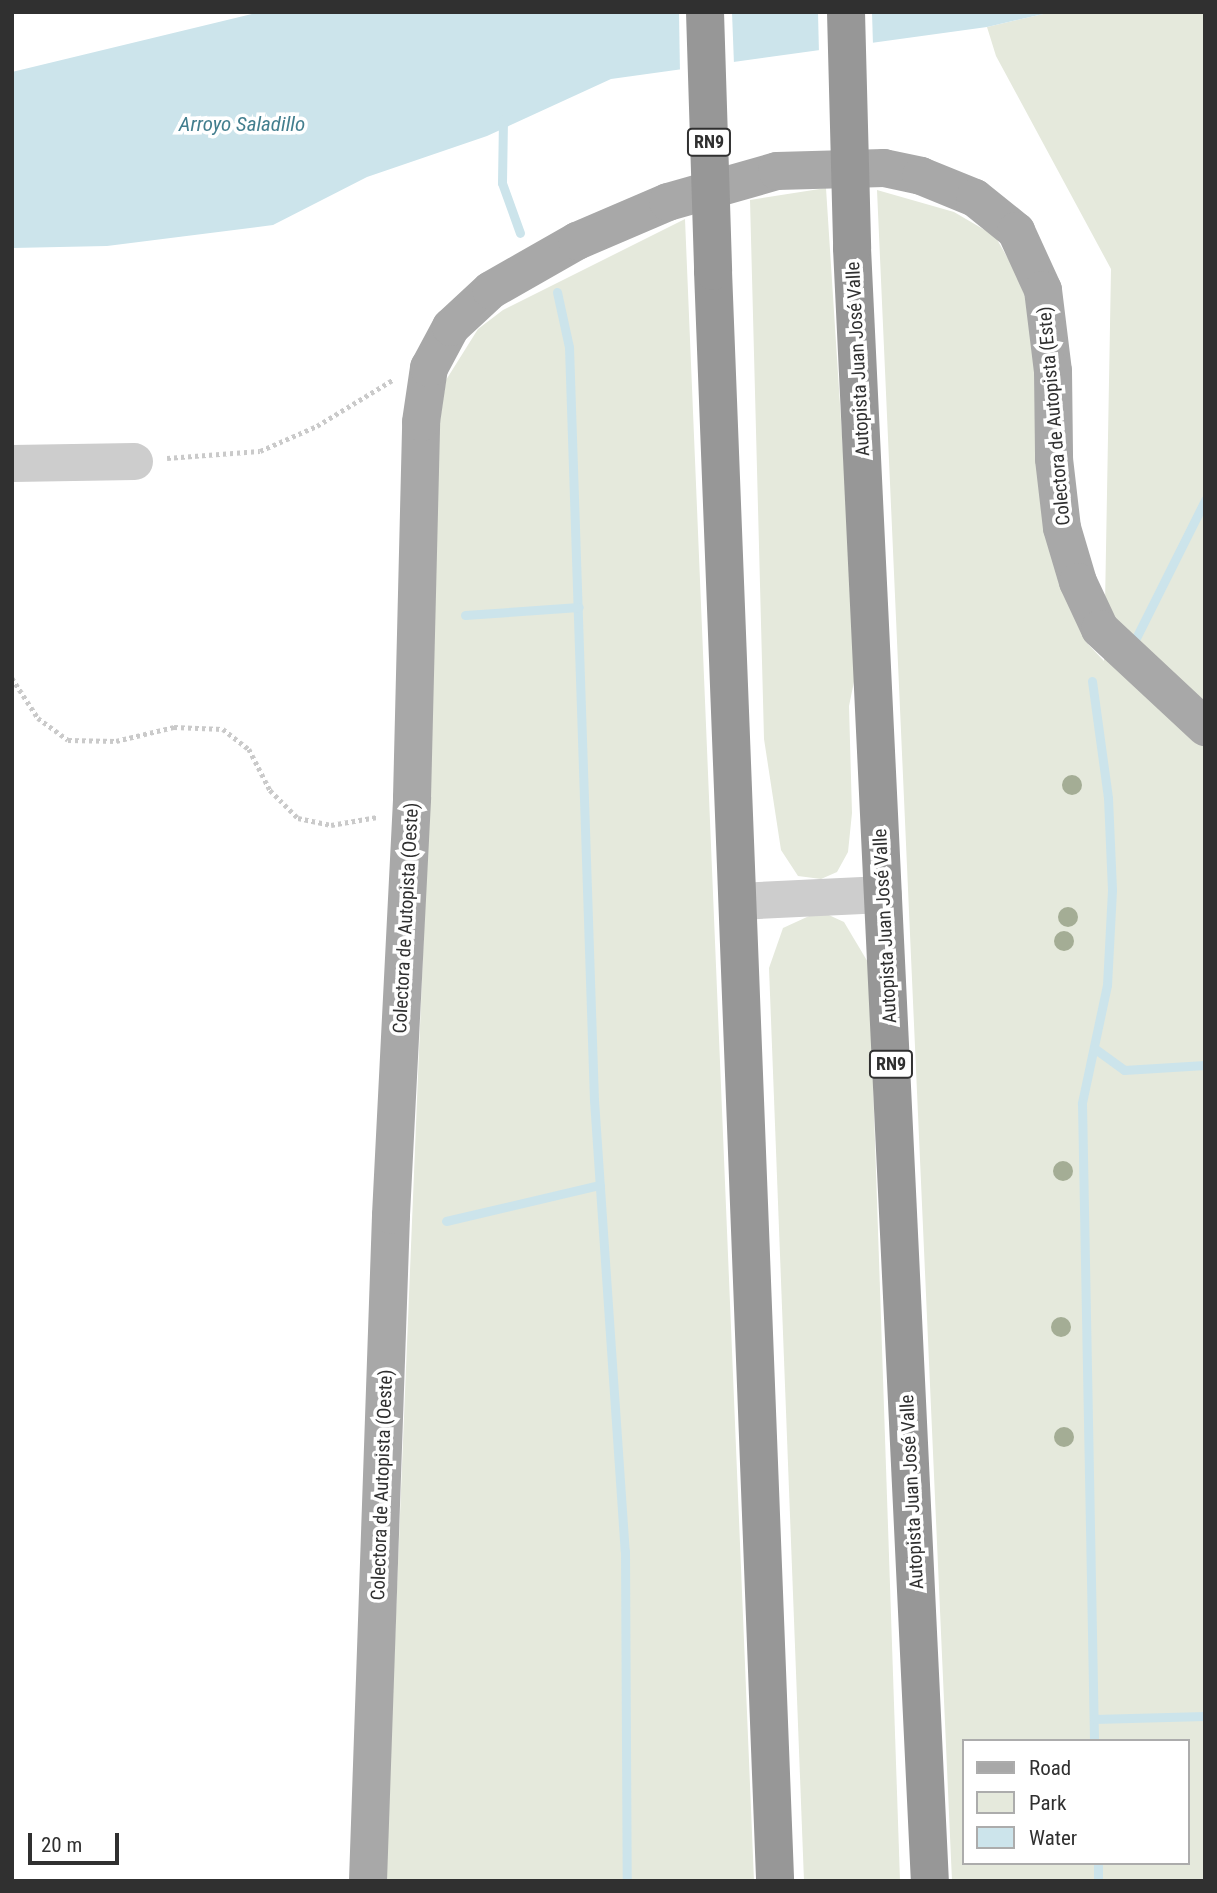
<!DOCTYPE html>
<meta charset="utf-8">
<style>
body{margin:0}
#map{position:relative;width:1217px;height:1893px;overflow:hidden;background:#fff;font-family:"Roboto Condensed",sans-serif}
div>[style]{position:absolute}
.green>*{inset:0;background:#e5e9dc}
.water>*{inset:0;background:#cce4eb}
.pier>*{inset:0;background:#fff}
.stream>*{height:9px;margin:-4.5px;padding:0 4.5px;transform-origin:4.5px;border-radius:4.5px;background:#cce4eb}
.path>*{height:4.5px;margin-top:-2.25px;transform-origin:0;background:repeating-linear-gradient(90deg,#cacaca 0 3.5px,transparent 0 7px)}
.minor>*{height:37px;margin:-18.5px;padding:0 18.5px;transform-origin:18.5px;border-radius:18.5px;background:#cdcdcd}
.major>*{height:38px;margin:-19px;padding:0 19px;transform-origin:19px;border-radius:19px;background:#a8a8a8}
.highway>*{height:38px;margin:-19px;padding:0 19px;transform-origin:19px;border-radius:19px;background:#979797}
.highway-bridge>*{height:38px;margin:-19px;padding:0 19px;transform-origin:19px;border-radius:19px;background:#979797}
.trees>*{width:20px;height:20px;margin:-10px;border-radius:50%;background:#a4ad95}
span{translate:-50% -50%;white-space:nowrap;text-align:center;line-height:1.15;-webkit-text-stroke:7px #fff;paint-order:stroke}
.shield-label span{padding:2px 5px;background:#fff;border:2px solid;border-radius:5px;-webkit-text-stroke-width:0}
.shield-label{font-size:18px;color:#303030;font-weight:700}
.street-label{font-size:19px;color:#303030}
.water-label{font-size:21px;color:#427e8e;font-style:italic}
.frame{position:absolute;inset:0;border:14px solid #303030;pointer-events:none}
.legend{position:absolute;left:962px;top:1739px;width:228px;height:126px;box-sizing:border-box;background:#fff;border:2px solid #acacac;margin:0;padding:9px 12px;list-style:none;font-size:21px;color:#303030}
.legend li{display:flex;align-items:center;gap:14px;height:35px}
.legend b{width:35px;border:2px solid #acacac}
.scale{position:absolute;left:28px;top:1833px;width:91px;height:32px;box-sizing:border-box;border:4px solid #303030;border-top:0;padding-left:9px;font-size:21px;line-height:24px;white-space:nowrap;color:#303030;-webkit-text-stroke:5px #fff;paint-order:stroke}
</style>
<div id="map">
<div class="green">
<i style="clip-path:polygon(evenodd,1052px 12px,1205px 12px,1205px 1881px,952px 1881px,877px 190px,954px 212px,995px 236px,1014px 269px,1030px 308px,1086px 642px,1104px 661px,1111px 269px,996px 56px,987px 27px,1052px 12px,963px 1741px,1187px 1741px,1187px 1863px,963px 1863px,963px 1741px)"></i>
<i style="clip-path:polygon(826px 188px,857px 667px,849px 706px,852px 813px,848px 852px,837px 872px,821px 879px,798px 876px,781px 850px,764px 739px,750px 200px)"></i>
<i style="clip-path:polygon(685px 219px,754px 1881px,385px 1881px,430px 782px,439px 426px,446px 380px,478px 329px,503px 310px)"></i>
<i style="clip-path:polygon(820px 911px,844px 922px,869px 964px,900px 1881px,804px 1881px,769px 968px,783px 928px)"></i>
</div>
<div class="water">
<i style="clip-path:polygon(260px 12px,1052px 12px,987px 27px,611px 79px,487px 136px,367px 177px,273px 225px,107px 246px,12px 248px,12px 72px)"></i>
</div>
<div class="pier">
<i style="clip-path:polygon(679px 12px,732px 12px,734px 65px,680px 73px)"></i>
<i style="clip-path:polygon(818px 12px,872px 12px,873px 46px,819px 54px)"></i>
</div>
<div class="stream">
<i style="left:503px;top:119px;width:64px;rotate:90.9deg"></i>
<i style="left:502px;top:183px;width:53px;rotate:70.2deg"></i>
<i style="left:557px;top:292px;width:56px;rotate:77.7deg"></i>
<i style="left:569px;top:347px;width:753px;rotate:88.1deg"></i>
<i style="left:594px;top:1100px;width:452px;rotate:86.1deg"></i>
<i style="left:625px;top:1551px;width:330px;rotate:89.7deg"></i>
<i style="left:465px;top:615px;width:114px;rotate:-4deg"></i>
<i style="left:1134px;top:642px;width:159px;rotate:-63.4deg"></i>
<i style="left:1092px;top:681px;width:118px;rotate:82.2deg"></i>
<i style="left:1108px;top:798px;width:92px;rotate:87.5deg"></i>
<i style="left:1112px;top:890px;width:95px;rotate:93deg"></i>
<i style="left:1107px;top:985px;width:121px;rotate:102deg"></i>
<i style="left:1082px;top:1103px;width:638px;rotate:88.92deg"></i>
<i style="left:1094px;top:1048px;width:37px;rotate:36deg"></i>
<i style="left:1124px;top:1070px;width:81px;rotate:-3.5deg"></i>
<i style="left:446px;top:1221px;width:158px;rotate:-13.2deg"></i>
<i style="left:1094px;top:1719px;width:111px;rotate:-1.5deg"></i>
<i style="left:1098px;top:1863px;width:18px;rotate:90deg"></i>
</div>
<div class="path">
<i style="left:167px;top:458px;width:93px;rotate:-4.3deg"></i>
<i style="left:260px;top:451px;width:62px;rotate:-23.7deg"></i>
<i style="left:317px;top:426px;width:90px;rotate:-31.4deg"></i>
<i style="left:12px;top:678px;width:48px;rotate:57deg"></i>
<i style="left:38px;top:718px;width:37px;rotate:36deg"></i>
<i style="left:68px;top:740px;width:48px;rotate:1.2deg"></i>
<i style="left:116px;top:741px;width:60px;rotate:-13.6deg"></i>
<i style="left:174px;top:727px;width:49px;rotate:2.3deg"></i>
<i style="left:223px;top:729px;width:33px;rotate:38deg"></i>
<i style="left:249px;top:749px;width:46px;rotate:62.9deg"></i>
<i style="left:270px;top:790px;width:40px;rotate:45deg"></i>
<i style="left:298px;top:818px;width:34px;rotate:12deg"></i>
<i style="left:331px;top:825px;width:47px;rotate:-9.9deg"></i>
</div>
<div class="minor">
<i style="left:12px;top:463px;width:122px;rotate:-0.9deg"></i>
<i style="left:738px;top:901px;width:145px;rotate:-2.8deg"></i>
</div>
<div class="major">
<i style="left:368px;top:1881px;width:666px;rotate:-88.02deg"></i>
<i style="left:391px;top:1215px;width:418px;rotate:-87.1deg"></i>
<i style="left:412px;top:798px;width:376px;rotate:-88.6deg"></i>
<i style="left:421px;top:422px;width:55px;rotate:-81.6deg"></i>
<i style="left:429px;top:368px;width:47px;rotate:-61.8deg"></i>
<i style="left:451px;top:327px;width:54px;rotate:-42.8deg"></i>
<i style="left:491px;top:290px;width:99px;rotate:-29.7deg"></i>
<i style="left:577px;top:241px;width:99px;rotate:-23.2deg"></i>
<i style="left:668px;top:202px;width:113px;rotate:-15.9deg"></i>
<i style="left:777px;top:171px;width:107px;rotate:-1.6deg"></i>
<i style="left:884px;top:168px;width:38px;rotate:12deg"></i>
<i style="left:921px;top:176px;width:58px;rotate:22.2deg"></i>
<i style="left:975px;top:198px;width:53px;rotate:38.8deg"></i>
<i style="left:1016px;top:231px;width:65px;rotate:65.4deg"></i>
<i style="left:1043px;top:290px;width:82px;rotate:83deg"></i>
<i style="left:1053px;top:371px;width:88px;rotate:89.3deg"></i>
<i style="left:1054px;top:459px;width:69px;rotate:83.4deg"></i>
<i style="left:1062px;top:528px;width:56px;rotate:73.5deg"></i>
<i style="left:1078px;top:582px;width:52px;rotate:64.9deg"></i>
<i style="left:1100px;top:629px;width:144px;rotate:43deg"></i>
</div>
<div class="highway">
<i style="left:852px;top:248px;width:1635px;rotate:87.27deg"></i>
<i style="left:713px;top:271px;width:1611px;rotate:87.79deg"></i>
</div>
<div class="highway-bridge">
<i style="left:705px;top:12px;width:259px;rotate:88.2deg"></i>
<i style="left:846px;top:12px;width:236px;rotate:88.5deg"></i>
</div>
<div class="trees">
<i style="left:1072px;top:785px"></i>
<i style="left:1068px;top:917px"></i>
<i style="left:1064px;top:941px"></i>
<i style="left:1063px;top:1171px"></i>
<i style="left:1061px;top:1327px"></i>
<i style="left:1064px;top:1437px"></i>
</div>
<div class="shield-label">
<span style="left:709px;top:142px">RN9</span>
<span style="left:891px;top:1064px">RN9</span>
</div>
<div class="street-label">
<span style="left:858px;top:359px;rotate:-93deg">Autopista Juan José Valle</span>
<span style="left:1054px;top:416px;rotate:-95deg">Colectora de Autopista (Este)</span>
<span style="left:406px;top:918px;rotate:-87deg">Colectora de Autopista (Oeste)</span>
<span style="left:885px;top:926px;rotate:-93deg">Autopista Juan José Valle</span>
<span style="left:382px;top:1485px;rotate:-88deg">Colectora de Autopista (Oeste)</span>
<span style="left:912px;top:1492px;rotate:-93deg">Autopista Juan José Valle</span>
</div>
<div class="water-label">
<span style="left:242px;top:124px">Arroyo Saladillo</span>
</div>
<div class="frame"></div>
<ul class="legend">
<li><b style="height:9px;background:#a8a8a8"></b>Road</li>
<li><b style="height:19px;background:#e5e9dc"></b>Park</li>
<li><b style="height:19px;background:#cce4eb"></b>Water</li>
</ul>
<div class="scale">20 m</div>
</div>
